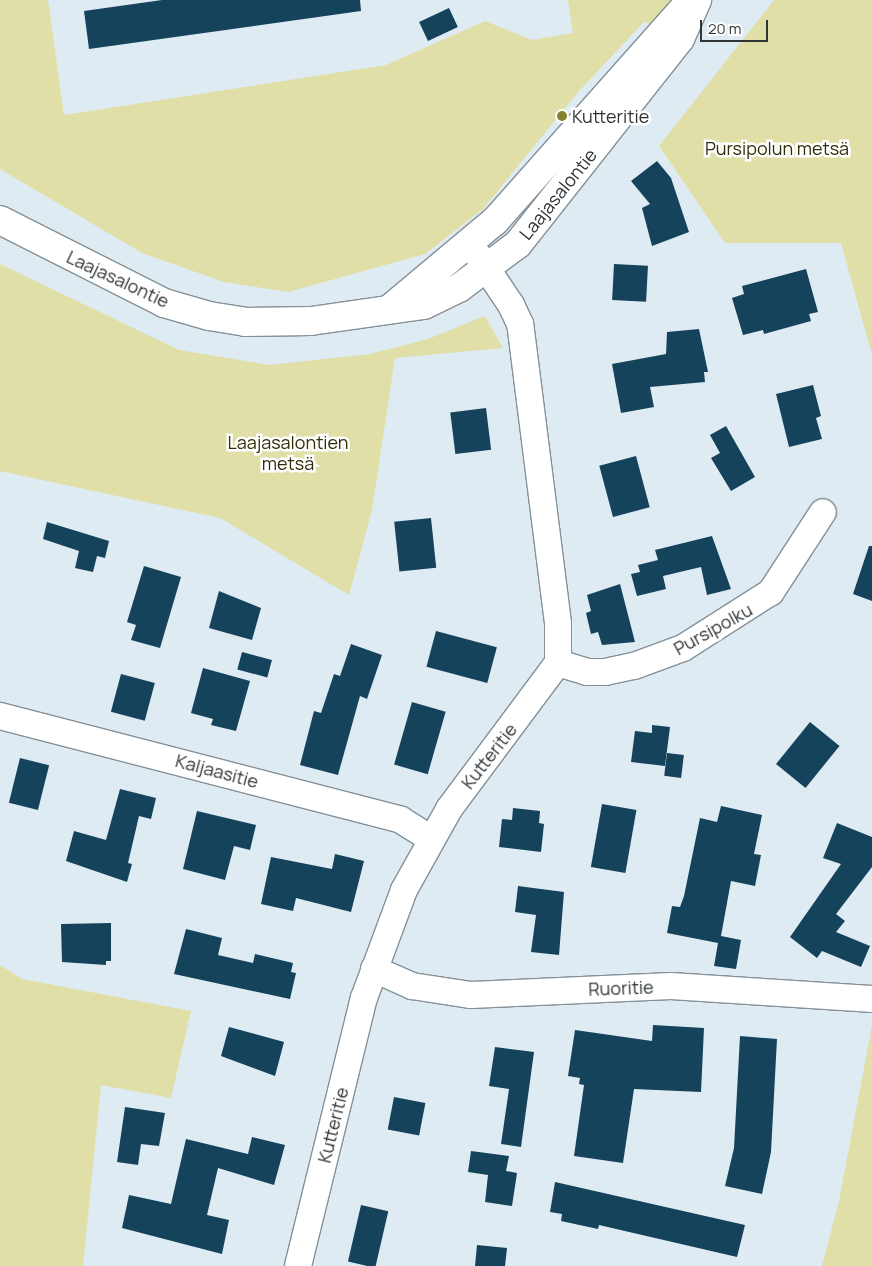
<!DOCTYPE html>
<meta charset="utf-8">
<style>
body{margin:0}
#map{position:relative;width:872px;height:1266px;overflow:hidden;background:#dfebf3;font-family:Manrope,sans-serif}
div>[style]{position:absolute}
.green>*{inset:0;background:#e0dfa8}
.building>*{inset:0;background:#15435c;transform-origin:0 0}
.roads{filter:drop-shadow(1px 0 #859098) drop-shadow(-1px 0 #859098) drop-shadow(0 1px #859098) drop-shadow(0 -1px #859098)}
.minor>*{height:26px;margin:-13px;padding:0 13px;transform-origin:13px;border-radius:13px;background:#fff}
.secondary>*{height:28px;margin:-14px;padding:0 14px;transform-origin:14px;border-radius:14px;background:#fff}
.dots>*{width:14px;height:14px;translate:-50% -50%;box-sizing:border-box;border:2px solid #fff;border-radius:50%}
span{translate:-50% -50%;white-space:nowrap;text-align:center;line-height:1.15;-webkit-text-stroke:5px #fff;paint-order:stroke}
.poi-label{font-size:18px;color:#2f3437}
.left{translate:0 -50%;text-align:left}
.park-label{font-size:18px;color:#302e08}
.street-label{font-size:18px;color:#2f3437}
.scale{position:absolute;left:700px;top:20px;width:68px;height:22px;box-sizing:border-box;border:2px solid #2f3437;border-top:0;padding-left:6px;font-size:15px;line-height:18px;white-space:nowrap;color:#2f3437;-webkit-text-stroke:4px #fff;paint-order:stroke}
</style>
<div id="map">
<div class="green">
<i style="clip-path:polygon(0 0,48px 0,64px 115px,386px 65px,485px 21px,532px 40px,573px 33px,568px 0,674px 0,653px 25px,644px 22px,579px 91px,483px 209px,425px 254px,288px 292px,224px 282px,142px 253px,0 169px)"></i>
<i style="clip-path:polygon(774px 0,872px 0,872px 355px,841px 243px,725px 243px,659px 146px)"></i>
<i style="clip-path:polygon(0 264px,179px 350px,269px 365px,370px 354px,428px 339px,485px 316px,503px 348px,395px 358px,372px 510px,349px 595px,220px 518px,0 471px)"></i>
<i style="clip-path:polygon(0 965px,22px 979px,191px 1011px,171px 1098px,101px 1085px,83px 1266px,0 1266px)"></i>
<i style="clip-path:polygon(872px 1025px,872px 1266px,822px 1266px,839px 1201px)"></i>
</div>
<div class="building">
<i style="clip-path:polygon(162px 0,360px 0,361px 11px,89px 49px,84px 11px)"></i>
<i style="left:449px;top:8px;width:21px;height:33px;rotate:65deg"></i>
<i style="clip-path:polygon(657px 161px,671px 178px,689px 232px,652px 246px,642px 208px,650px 204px,631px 181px)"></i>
<i style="left:614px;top:264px;width:34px;height:36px;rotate:3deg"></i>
<i style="clip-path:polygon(806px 269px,818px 312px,809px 314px,811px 321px,764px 334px,763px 330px,743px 335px,732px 298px,744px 294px,742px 286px)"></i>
<i style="clip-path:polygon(699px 329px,708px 372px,704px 372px,705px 382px,650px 387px,654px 407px,621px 413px,612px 364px,666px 354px,667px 332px)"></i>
<i style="clip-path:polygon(813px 385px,821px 416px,816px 418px,822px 439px,789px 447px,776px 394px)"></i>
<i style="left:486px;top:408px;width:42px;height:36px;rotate:83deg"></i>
<i style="clip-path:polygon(726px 426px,755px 477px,731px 491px,711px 458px,720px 453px,710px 435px)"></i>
<i style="left:636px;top:456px;width:53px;height:38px;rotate:75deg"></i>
<i style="left:431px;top:518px;width:50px;height:37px;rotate:84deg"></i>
<i style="clip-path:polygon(47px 522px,109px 541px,105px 558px,97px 556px,93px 572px,75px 568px,79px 551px,43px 539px)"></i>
<i style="clip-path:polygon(712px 536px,731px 589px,707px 595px,701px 567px,663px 576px,666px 589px,637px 596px,631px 574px,640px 572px,638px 565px,658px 560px,655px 550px)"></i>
<i style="clip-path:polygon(869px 546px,872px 546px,872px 601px,853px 594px)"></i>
<i style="clip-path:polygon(144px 566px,181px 577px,160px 648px,131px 640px,136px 625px,127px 622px)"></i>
<i style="clip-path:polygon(620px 584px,635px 642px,602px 645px,598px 632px,591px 634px,586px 613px,591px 611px,587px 595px)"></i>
<i style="clip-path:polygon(219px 591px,261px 608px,252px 640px,209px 628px)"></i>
<i style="left:436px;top:631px;width:63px;height:37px;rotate:15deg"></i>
<i style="clip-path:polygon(351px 644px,382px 655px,367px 699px,360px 696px,338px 775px,300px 765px,314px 711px,321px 713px,334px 674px,340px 676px)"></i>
<i style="left:242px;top:652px;width:31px;height:18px;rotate:15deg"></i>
<i style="clip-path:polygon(203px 668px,250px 681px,236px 731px,211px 725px,213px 719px,191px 713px)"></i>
<i style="left:121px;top:674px;width:35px;height:39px;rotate:15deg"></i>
<i style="left:412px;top:702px;width:35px;height:65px;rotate:16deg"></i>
<i style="left:810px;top:722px;width:38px;height:54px;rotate:39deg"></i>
<i style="clip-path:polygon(652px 725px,670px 727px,665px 766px,631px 762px,635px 731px,652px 733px)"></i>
<i style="left:667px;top:753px;width:17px;height:23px;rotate:7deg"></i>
<i style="left:20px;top:758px;width:30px;height:46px;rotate:14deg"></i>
<i style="clip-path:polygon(120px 789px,156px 798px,151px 819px,139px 816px,128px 863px,132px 864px,127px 882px,66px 861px,74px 831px,106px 840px)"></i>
<i style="left:602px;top:804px;width:35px;height:64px;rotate:10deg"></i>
<i style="clip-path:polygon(721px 806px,762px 815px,754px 854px,761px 855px,755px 886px,731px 881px,721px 936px,741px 940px,736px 969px,714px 966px,718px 943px,667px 933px,672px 906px,680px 907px,684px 896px,700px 818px,717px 822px)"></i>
<i style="clip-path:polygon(513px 808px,540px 811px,539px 823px,544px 824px,541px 852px,499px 847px,502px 819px,512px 820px)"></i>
<i style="clip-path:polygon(197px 811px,256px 825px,250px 850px,234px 846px,225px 880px,183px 869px)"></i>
<i style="clip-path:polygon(837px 823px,872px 837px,872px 867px,836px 914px,845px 921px,836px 932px,870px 946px,861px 967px,822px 951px,817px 958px,790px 937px,841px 864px,823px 858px)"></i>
<i style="clip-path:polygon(335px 854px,364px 861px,351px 912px,296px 898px,293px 911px,261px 904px,271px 857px,332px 869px)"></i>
<i style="clip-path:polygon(518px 886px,564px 892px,559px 955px,531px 952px,536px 915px,515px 912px)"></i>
<i style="clip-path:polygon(111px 923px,111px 961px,106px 961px,106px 965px,62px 962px,61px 924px)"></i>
<i style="clip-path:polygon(186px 929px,222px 938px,218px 955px,253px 963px,255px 954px,293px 963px,291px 972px,296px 973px,290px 999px,174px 974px)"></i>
<i style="clip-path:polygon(653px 1025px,704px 1028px,701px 1092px,634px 1089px,623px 1163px,574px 1156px,584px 1085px,579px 1084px,580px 1078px,568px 1076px,575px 1030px,652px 1041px)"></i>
<i style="clip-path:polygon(229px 1027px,284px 1042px,275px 1076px,221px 1056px)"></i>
<i style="clip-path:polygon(740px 1036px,777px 1039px,771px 1152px,762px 1194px,725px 1186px,734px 1148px)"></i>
<i style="clip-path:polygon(495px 1047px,534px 1052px,521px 1147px,501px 1144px,509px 1089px,489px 1086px)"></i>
<i style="left:394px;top:1097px;width:32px;height:33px;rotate:11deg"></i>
<i style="clip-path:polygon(125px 1107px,165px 1113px,159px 1146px,141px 1144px,138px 1165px,117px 1162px)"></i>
<i style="clip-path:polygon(252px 1137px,285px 1145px,274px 1185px,218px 1168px,207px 1215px,229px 1220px,222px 1254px,122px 1228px,129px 1195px,171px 1204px,186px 1139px,248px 1154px)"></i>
<i style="clip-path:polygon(471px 1151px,509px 1156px,506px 1171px,517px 1173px,512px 1206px,485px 1202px,488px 1175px,468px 1172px)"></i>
<i style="clip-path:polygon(555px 1182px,745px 1225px,737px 1257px,599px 1225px,598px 1229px,561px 1221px,562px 1214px,550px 1212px)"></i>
<i style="left:361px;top:1205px;width:28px;height:58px;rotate:13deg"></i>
<i style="clip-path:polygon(477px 1245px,507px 1248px,505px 1266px,475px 1266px)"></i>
</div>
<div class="roads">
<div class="minor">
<i style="left:558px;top:663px;width:30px;rotate:17deg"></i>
<i style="left:587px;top:672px;width:18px"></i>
<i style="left:605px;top:672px;width:30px;rotate:-12deg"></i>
<i style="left:634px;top:666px;width:52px;rotate:-20.2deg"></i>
<i style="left:683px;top:648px;width:104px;rotate:-32.5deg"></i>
<i style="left:771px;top:592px;width:95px;rotate:-57deg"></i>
<i style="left:0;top:716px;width:414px;rotate:14.5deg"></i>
<i style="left:401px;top:820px;width:34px;rotate:32deg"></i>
<i style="left:374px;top:969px;width:42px;rotate:24.1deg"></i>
<i style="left:412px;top:986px;width:60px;rotate:8.7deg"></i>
<i style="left:471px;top:995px;width:200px;rotate:-2.6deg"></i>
<i style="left:671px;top:986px;width:201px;rotate:3.7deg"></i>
<i style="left:298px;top:1266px;width:276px;rotate:-76.2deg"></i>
<i style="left:364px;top:998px;width:115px;rotate:-69.7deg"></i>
<i style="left:404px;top:890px;width:93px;rotate:-60.9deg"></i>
<i style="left:449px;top:809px;width:182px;rotate:-53.3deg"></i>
<i style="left:558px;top:663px;width:40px;rotate:-90deg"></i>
<i style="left:558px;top:623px;width:301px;rotate:-97.2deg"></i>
<i style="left:520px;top:324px;width:21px;rotate:-115deg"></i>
<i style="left:511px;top:305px;width:72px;rotate:-123.7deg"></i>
</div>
<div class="secondary">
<i style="left:0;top:220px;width:184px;rotate:26.8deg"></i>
<i style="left:164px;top:303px;width:47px;rotate:16.1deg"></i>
<i style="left:209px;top:316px;width:36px;rotate:9deg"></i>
<i style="left:245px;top:322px;width:66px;rotate:-0.9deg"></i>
<i style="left:311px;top:321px;width:114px;rotate:-8.1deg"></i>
<i style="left:424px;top:305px;width:39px;rotate:-26deg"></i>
<i style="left:459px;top:288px;width:74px;rotate:-36.7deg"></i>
<i style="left:518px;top:244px;width:261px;rotate:-51.7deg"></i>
<i style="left:680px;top:39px;width:43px;rotate:-66.4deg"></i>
<i style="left:392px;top:307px;width:134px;rotate:-39.9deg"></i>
<i style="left:495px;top:221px;width:295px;rotate:-48.4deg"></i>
</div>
</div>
<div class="dots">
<i style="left:562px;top:116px;background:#86822b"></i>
</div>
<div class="poi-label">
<span class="left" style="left:572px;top:116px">Kutteritie</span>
</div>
<div class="park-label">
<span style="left:777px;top:148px">Pursipolun metsä</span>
<span style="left:288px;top:453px">Laajasalontien<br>metsä</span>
</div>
<div class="street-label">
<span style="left:558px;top:194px;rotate:-51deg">Laajasalontie</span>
<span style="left:118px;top:279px;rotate:25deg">Laajasalontie</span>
<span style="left:713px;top:629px;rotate:-29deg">Pursipolku</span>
<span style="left:489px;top:756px;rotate:-52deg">Kutteritie</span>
<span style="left:217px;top:771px;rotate:15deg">Kaljaasitie</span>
<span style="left:621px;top:988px;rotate:-2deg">Ruoritie</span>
<span style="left:333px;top:1125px;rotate:-76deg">Kutteritie</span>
</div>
<div class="scale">20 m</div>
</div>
